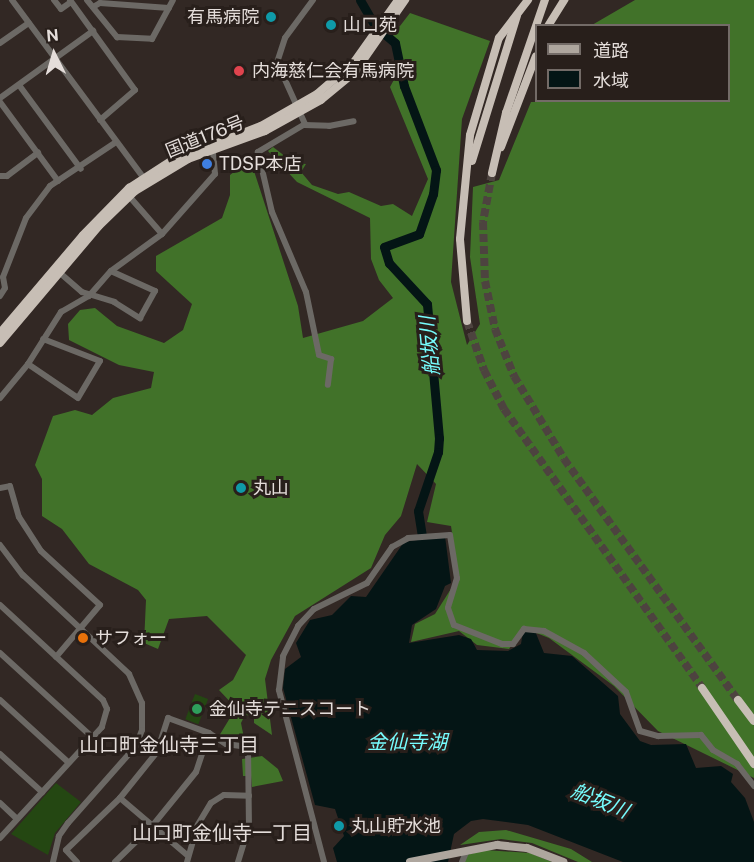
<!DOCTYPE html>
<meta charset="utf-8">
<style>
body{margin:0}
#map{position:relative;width:754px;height:862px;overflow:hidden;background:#322824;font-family:"Public Sans","Noto Sans JP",sans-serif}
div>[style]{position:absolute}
.green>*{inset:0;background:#244712;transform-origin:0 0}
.forest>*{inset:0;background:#417229}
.water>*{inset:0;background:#041515}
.river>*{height:9px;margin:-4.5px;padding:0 4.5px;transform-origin:4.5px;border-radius:4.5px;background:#041515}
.highway-tunnel>*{height:8px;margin-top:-4px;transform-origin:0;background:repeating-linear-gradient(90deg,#4d433f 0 8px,transparent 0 12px)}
.minor>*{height:6px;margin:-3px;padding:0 3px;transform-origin:3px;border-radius:3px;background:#6c6965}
.major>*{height:8px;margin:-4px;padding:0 4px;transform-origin:4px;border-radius:4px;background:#aea69e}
.highway>*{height:8px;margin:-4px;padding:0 4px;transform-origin:4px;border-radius:4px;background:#c7beb5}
.dots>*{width:16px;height:16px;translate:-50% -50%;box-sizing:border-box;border:3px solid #281f1b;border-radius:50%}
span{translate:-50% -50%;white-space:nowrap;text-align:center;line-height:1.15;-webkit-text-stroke:6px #281f1b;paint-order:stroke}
.poi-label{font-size:18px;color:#e4ddda}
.right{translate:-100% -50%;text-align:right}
.left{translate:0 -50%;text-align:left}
.street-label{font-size:18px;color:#e4ddda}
.water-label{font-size:20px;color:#76fcfd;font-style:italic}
.neighbourhood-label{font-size:20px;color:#e4ddda}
.legend{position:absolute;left:535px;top:24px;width:195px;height:78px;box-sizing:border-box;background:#281f1b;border:2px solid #736b67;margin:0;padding:8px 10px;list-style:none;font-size:18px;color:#e4ddda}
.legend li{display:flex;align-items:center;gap:12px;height:30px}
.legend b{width:30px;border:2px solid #736b67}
.north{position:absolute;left:24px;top:24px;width:60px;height:60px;-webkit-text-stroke:4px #281f1b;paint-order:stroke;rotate:355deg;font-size:16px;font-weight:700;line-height:24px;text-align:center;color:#e4ddda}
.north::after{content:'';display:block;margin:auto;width:21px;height:27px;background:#e4ddda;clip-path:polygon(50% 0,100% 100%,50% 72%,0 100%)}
</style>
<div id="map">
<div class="green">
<i style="left:195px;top:694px;width:14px;height:27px;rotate:21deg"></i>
<i style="clip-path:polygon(56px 783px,81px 802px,55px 833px,48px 855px,11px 834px)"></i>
</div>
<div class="forest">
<i style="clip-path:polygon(635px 0,754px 0,754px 778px,658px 731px,614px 686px,549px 638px,524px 628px,509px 649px,477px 645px,459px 631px,411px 642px,415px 624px,435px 614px,454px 584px,455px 552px,451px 526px,427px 522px,436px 484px,417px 464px,401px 516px,385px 535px,371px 568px,295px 616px,271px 660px,265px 679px,272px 735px,254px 723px,254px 716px,245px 715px,241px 723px,245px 743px,219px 736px,236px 708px,219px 690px,233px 680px,246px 655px,207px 616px,169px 619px,158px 649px,144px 643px,146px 600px,138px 590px,89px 564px,62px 529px,42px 516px,42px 479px,35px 465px,53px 416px,75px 410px,92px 415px,113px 398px,151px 388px,154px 372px,119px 365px,69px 340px,68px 324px,80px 310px,95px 308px,117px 326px,164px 343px,183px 330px,192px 304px,156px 271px,156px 256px,222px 218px,230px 195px,230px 175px,243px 165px,253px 168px,298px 306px,303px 338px,363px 321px,393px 298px,379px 280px,371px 259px,370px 218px,297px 182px,268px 151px,273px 147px,294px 163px,306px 164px,301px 172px,312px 185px,338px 194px,349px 192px,381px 206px,393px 204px,412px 216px,428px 179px,390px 87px,403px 63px,393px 35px,410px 13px,490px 41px,462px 119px,451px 282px,467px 345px,480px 324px,470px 257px,473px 187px,499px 180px,531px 102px,728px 100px,728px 26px,555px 25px,592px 25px)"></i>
<i style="clip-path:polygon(262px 756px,278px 769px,283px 781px,252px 787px,251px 776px,243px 776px,242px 759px)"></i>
<i style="clip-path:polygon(506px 830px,571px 849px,592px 862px,578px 862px,532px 843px,501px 839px,460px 845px,479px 832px)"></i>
<i style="clip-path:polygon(485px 850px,530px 853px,552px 862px,464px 862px,467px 855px)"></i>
</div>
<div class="water">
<i style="clip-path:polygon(445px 536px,451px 583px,445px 586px,436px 609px,412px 625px,409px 643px,459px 635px,471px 639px,477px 650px,508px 651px,521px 644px,523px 632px,535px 631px,544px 653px,572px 656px,618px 696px,620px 714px,640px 741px,651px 745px,686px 744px,696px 768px,721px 766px,733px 774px,731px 782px,745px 798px,754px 822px,754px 862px,623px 862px,528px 825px,483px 819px,471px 821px,454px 834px,448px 862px,337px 862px,333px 848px,344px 836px,335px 809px,315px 805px,283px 688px,285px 669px,301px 657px,296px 643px,310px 620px,332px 615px,351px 596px,366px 597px,404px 542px)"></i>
</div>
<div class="river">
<i style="left:360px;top:0;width:30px;rotate:60deg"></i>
<i style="left:375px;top:26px;width:26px;rotate:40deg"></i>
<i style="left:395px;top:43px;width:44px;rotate:78.2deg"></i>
<i style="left:404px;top:86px;width:90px;rotate:69.1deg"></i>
<i style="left:436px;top:170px;width:24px;rotate:97deg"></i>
<i style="left:433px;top:194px;width:42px;rotate:109.3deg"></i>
<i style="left:419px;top:234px;width:37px;rotate:160deg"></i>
<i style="left:384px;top:247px;width:17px;rotate:73deg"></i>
<i style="left:389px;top:263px;width:56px;rotate:47.2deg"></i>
<i style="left:427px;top:304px;width:135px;rotate:84.9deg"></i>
<i style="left:439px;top:438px;width:14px;rotate:94deg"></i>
<i style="left:438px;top:452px;width:62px;rotate:108.7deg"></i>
<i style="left:418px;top:511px;width:24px;rotate:81deg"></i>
</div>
<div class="highway-tunnel">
<i style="left:492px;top:173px;width:50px;rotate:100.4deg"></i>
<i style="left:483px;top:222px;width:59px;rotate:88.1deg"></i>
<i style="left:485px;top:281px;width:49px;rotate:78.2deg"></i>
<i style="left:495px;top:329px;width:51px;rotate:68deg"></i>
<i style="left:514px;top:376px;width:97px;rotate:58.9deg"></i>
<i style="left:564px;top:459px;width:297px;rotate:54.2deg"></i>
<i style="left:467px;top:321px;width:52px;rotate:70.9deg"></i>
<i style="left:484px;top:370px;width:44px;rotate:62.9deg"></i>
<i style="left:504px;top:409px;width:342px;rotate:54.6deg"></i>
</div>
<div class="minor">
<i style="left:12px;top:0;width:220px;rotate:53.5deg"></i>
<i style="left:54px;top:0;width:11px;rotate:52deg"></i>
<i style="left:61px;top:9px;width:12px;rotate:-35deg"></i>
<i style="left:70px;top:0;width:111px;rotate:54.2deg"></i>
<i style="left:135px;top:90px;width:46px;rotate:139.4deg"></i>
<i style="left:87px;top:0;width:48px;rotate:51deg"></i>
<i style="left:117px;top:37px;width:35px;rotate:3deg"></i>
<i style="left:152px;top:39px;width:44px;rotate:-61.7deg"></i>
<i style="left:313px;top:0;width:47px;rotate:126.4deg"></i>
<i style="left:285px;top:38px;width:25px;rotate:108deg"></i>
<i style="left:277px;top:62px;width:68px;rotate:65.7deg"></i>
<i style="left:305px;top:124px;width:55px;rotate:149.2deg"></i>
<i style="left:258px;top:152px;width:62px;rotate:76.9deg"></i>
<i style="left:272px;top:212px;width:87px;rotate:67deg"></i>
<i style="left:306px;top:292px;width:64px;rotate:78.3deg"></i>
<i style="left:319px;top:355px;width:13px;rotate:18deg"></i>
<i style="left:331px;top:359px;width:26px;rotate:97deg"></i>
<i style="left:93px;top:7px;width:8px;rotate:-30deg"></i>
<i style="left:100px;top:3px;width:69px;rotate:4.1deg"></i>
<i style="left:0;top:43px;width:35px;rotate:-35deg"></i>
<i style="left:19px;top:85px;width:104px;rotate:53.6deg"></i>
<i style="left:0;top:98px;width:115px;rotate:-35.8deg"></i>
<i style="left:0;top:102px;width:98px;rotate:53.7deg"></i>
<i style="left:304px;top:125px;width:25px;rotate:2deg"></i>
<i style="left:329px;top:126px;width:25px;rotate:-11deg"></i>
<i style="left:0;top:176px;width:7px"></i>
<i style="left:7px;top:176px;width:39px;rotate:-37deg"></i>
<i style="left:129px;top:196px;width:50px;rotate:49deg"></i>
<i style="left:60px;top:273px;width:29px;rotate:41deg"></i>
<i style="left:82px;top:292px;width:34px;rotate:17deg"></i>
<i style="left:114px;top:302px;width:31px;rotate:32deg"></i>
<i style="left:140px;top:318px;width:31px;rotate:-61deg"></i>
<i style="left:155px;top:291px;width:48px;rotate:-155.6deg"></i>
<i style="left:0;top:296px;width:9px;rotate:-58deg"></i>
<i style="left:5px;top:288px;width:11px;rotate:-100deg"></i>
<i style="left:3px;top:277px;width:63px;rotate:-68.7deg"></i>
<i style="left:26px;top:218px;width:40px;rotate:-53deg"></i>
<i style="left:50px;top:186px;width:79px;rotate:-33.7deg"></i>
<i style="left:28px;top:364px;width:60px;rotate:34.2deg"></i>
<i style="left:78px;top:398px;width:43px;rotate:-59.3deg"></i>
<i style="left:100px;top:361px;width:61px;rotate:-158.9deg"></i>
<i style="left:0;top:398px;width:44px;rotate:-50.5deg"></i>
<i style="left:28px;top:364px;width:62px;rotate:-57.6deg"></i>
<i style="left:61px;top:312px;width:32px;rotate:-30deg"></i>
<i style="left:89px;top:296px;width:33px;rotate:-49deg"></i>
<i style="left:111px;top:271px;width:63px;rotate:-36deg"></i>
<i style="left:162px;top:234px;width:80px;rotate:-48.5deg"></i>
<i style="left:215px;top:174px;width:25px;rotate:-95deg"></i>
<i style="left:0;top:488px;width:10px;rotate:-11deg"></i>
<i style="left:10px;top:486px;width:32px;rotate:74deg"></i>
<i style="left:19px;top:517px;width:40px;rotate:57.1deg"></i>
<i style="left:41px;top:551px;width:80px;rotate:42.5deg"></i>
<i style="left:100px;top:605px;width:68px;rotate:130.2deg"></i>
<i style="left:0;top:545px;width:38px;rotate:53deg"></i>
<i style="left:23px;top:575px;width:145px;rotate:43deg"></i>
<i style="left:129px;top:674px;width:32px;rotate:66deg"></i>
<i style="left:142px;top:703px;width:27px;rotate:90deg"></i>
<i style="left:142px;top:730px;width:17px;rotate:111deg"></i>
<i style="left:136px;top:746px;width:103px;rotate:131.4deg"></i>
<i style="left:68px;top:823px;width:16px;rotate:125deg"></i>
<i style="left:59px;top:836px;width:27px;rotate:103deg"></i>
<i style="left:0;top:605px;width:140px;rotate:42.7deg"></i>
<i style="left:103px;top:700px;width:10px;rotate:66deg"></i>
<i style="left:107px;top:709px;width:19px;rotate:106deg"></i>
<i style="left:102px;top:727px;width:151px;rotate:132.6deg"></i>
<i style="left:0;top:653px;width:125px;rotate:42.4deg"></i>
<i style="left:0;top:700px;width:92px;rotate:42.4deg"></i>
<i style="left:209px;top:733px;width:20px;rotate:33deg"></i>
<i style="left:226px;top:744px;width:22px;rotate:8deg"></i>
<i style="left:248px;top:747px;width:79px;rotate:89.3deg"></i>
<i style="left:249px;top:826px;width:38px;rotate:107deg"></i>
<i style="left:0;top:754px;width:57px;rotate:42.1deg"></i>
<i style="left:120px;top:798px;width:88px;rotate:40.4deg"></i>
<i style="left:0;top:803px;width:23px;rotate:43deg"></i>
<i style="left:77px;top:862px;width:16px;rotate:-133deg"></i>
<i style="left:66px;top:850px;width:75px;rotate:-43.9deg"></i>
<i style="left:120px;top:798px;width:59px;rotate:-51.2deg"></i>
<i style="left:157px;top:752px;width:36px;rotate:-72deg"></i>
<i style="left:168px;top:718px;width:44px;rotate:20.1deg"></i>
<i style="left:209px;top:733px;width:41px;rotate:108.4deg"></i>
<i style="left:196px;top:772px;width:68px;rotate:129.1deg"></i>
<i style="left:153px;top:825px;width:53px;rotate:135.8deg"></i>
<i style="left:187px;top:862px;width:37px;rotate:-74deg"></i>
<i style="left:197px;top:826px;width:27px;rotate:-59deg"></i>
<i style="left:211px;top:803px;width:15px;rotate:-32deg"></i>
<i style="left:224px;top:795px;width:25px;rotate:2deg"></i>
<i style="left:324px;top:862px;width:178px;rotate:-104.7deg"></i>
<i style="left:279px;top:690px;width:34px;rotate:-83deg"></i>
<i style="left:283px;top:656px;width:34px;rotate:-63deg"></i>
<i style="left:298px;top:626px;width:23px;rotate:-47deg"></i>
<i style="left:314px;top:609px;width:59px;rotate:-26.1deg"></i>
<i style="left:367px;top:583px;width:44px;rotate:-55.2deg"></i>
<i style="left:392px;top:547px;width:18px;rotate:-29deg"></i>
<i style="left:408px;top:538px;width:42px;rotate:-4.1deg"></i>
<i style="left:450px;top:535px;width:44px;rotate:80.8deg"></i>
<i style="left:457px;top:578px;width:31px;rotate:107deg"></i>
<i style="left:448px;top:608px;width:18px;rotate:71deg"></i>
<i style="left:454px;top:625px;width:52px;rotate:21.6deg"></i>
<i style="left:502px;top:644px;width:11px"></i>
<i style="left:513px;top:644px;width:19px;rotate:-54deg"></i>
<i style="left:524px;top:629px;width:20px;rotate:6deg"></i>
<i style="left:544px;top:631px;width:46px;rotate:28.8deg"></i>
<i style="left:584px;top:653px;width:57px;rotate:42.9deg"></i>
<i style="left:626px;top:692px;width:41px;rotate:70.3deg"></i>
<i style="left:640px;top:731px;width:19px;rotate:16deg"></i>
<i style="left:658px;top:736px;width:43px;rotate:-1.3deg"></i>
<i style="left:701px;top:735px;width:19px;rotate:51deg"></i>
<i style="left:713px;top:750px;width:28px;rotate:30deg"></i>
<i style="left:737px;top:764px;width:28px;rotate:52deg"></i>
<i style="left:462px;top:862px;width:13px;rotate:-67deg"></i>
</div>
<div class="major">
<i style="left:410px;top:862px;width:89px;rotate:-11.1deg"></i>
<i style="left:497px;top:845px;width:30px;rotate:6deg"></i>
<i style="left:527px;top:848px;width:39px;rotate:21deg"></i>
</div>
<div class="highway">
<i style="left:548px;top:26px;width:31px;rotate:-58deg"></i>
<i style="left:501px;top:147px;width:97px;rotate:-69deg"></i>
<i style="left:472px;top:161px;width:152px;rotate:-72.8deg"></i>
<i style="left:492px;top:173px;width:62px;rotate:-76.9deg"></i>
<i style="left:506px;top:113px;width:120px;rotate:-71deg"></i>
<i style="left:467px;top:321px;width:82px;rotate:-94.9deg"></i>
<i style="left:460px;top:239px;width:104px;rotate:-84.5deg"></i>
<i style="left:470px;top:135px;width:101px;rotate:-73.4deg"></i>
<i style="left:499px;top:38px;width:48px;rotate:-52.7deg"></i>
<i style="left:0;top:333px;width:128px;rotate:-49.7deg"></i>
<i style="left:83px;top:235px;width:66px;rotate:-45.6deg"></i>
<i style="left:129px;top:188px;width:50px;rotate:-32.7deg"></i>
<i style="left:171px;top:161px;width:97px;rotate:-21.3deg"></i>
<i style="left:261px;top:126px;width:64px;rotate:-29.7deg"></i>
<i style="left:317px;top:94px;width:49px;rotate:-40.9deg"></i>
<i style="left:354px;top:62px;width:76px;rotate:-54.6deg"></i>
<i style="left:0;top:343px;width:153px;rotate:-49.8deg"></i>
<i style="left:99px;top:226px;width:50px;rotate:-44.2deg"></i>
<i style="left:135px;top:191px;width:62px;rotate:-31.1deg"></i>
<i style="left:188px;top:159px;width:82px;rotate:-20deg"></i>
<i style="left:265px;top:131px;width:64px;rotate:-29deg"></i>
<i style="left:321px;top:100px;width:44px;rotate:-39.5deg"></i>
<i style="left:355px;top:72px;width:88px;rotate:-55.2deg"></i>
<i style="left:702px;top:688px;width:92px;rotate:55.6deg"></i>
<i style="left:738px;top:700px;width:26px;rotate:53deg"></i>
</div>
<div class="dots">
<i style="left:271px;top:17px;background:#0f9aa8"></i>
<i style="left:331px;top:25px;background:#0f9aa8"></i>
<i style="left:239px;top:71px;background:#e0444e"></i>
<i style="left:207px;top:164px;background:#3f7fe0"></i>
<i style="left:241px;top:488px;background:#0f9aa8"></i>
<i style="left:83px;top:638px;background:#e8710a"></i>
<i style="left:197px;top:709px;background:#2e9e5b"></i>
<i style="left:339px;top:826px;background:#0f9aa8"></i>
</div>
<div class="poi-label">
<span class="right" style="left:259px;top:17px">有馬病院</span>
<span class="left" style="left:343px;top:25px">山口苑</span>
<span class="left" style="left:252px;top:71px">内海慈仁会有馬病院</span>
<span class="left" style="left:219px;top:164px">TDSP本店</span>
<span class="left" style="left:253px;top:488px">丸山</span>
<span class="left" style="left:95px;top:638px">サフォー</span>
<span class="left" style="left:209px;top:709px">金仙寺テニスコート</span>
<span class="left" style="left:351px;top:826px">丸山貯水池</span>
</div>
<div class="street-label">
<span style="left:205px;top:137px;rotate:-22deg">国道176号</span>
</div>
<div class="water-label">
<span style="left:430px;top:346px;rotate:-95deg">船坂川</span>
<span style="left:407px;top:742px">金仙寺湖</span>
<span style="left:600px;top:801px;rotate:22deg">船坂川</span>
</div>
<div class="neighbourhood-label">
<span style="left:169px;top:745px">山口町金仙寺三丁目</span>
<span style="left:222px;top:833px">山口町金仙寺一丁目</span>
</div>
<ul class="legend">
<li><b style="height:8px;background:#aea69e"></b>道路</li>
<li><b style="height:16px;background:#041515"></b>水域</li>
</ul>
<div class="north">N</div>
</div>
